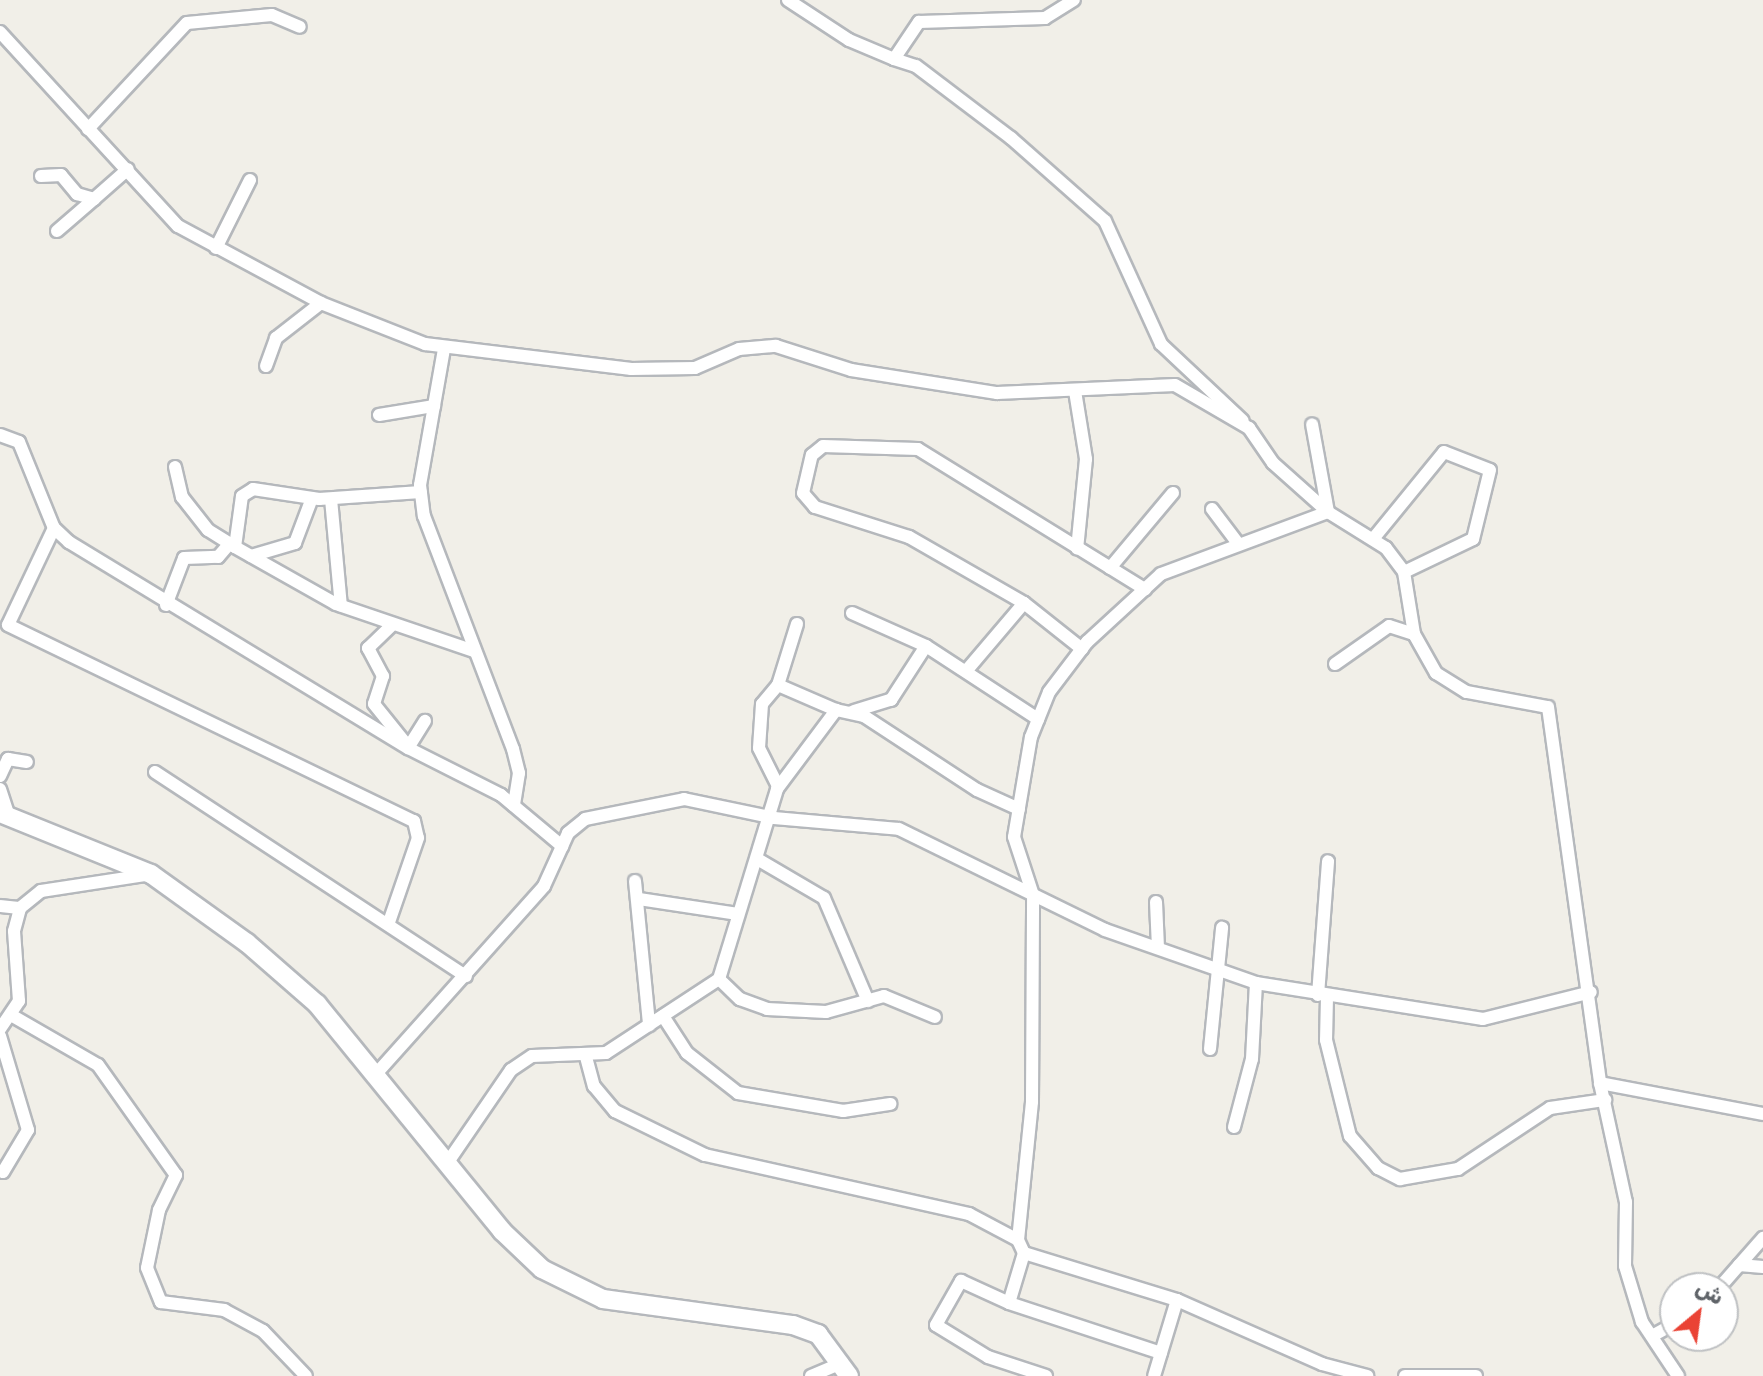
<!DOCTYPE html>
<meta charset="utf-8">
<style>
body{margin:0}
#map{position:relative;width:1763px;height:1376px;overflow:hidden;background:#f1efe8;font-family:Rubik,"Noto Sans Arabic",sans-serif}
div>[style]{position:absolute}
.roads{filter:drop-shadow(2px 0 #b5b8bc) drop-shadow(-2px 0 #b5b8bc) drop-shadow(0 2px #b5b8bc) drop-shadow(0 -2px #b5b8bc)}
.minor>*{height:12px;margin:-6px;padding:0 6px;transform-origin:6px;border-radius:6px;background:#fff}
.secondary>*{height:18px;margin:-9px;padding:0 9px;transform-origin:9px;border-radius:9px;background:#fff}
span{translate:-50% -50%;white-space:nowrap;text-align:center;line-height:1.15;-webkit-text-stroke:7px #fff;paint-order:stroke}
.north{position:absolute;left:1659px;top:1272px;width:80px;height:80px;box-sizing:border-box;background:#fff;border:2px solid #bfc1c3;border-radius:50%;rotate:29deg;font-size:22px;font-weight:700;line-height:32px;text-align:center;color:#5f6368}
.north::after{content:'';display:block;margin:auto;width:28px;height:36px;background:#ea4335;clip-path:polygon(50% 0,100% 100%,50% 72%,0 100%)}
</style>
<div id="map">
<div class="roads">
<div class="minor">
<i style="left:788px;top:0;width:73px;rotate:33.3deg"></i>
<i style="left:849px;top:40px;width:49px;rotate:22.9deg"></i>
<i style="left:894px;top:59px;width:45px;rotate:-56deg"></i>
<i style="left:919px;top:22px;width:126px;rotate:-1.8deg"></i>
<i style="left:1045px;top:18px;width:34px;rotate:-32deg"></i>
<i style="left:0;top:32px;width:263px;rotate:47.5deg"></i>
<i style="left:178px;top:226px;width:162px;rotate:28.3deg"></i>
<i style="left:321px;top:303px;width:112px;rotate:21.5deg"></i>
<i style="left:425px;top:344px;width:208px;rotate:6.9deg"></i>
<i style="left:631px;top:369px;width:64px;rotate:-0.9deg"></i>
<i style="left:695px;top:368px;width:48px;rotate:-23.4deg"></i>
<i style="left:739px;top:349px;width:37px;rotate:-5deg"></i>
<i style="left:776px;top:346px;width:79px;rotate:17.7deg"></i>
<i style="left:851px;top:370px;width:148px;rotate:9deg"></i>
<i style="left:997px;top:393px;width:178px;rotate:-2.6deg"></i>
<i style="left:1175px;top:385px;width:86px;rotate:30.2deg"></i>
<i style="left:1249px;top:428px;width:42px;rotate:55.6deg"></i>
<i style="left:1273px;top:463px;width:74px;rotate:41.7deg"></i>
<i style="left:1328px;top:512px;width:68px;rotate:31.8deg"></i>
<i style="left:1386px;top:548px;width:30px;rotate:53deg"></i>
<i style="left:1404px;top:572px;width:63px;rotate:80.8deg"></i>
<i style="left:1414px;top:634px;width:45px;rotate:60.6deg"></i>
<i style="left:1436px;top:673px;width:36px;rotate:32deg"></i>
<i style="left:1467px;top:692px;width:82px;rotate:10.5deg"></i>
<i style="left:1548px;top:707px;width:380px;rotate:82.1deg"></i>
<i style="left:1600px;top:1083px;width:122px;rotate:77.7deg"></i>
<i style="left:1626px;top:1202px;width:64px;rotate:90.9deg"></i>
<i style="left:1625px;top:1266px;width:59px;rotate:73.1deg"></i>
<i style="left:1642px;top:1322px;width:65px;rotate:56.3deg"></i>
<i style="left:894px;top:59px;width:23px;rotate:18deg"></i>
<i style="left:916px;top:66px;width:119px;rotate:37.2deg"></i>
<i style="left:1011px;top:138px;width:125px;rotate:41.4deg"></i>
<i style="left:1105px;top:221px;width:135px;rotate:65.5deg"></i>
<i style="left:1161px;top:344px;width:112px;rotate:43.2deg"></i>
<i style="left:88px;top:129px;width:145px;rotate:-47deg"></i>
<i style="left:187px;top:23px;width:85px;rotate:-5.4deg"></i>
<i style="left:272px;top:15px;width:30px;rotate:23deg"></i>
<i style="left:41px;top:176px;width:20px;rotate:-3deg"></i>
<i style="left:61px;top:175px;width:25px;rotate:50deg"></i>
<i style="left:77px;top:194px;width:18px;rotate:16deg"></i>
<i style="left:94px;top:199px;width:45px;rotate:-41.4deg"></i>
<i style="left:57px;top:231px;width:49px;rotate:-40.9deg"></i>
<i style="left:216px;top:248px;width:76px;rotate:-63.4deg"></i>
<i style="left:444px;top:349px;width:138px;rotate:100deg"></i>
<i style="left:420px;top:485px;width:31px;rotate:83deg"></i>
<i style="left:424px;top:516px;width:249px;rotate:69.1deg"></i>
<i style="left:513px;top:749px;width:25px;rotate:76deg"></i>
<i style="left:519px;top:773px;width:33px;rotate:99deg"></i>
<i style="left:266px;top:366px;width:30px;rotate:-70deg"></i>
<i style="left:276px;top:338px;width:57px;rotate:-37.9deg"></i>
<i style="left:1075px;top:391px;width:69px;rotate:80.8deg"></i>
<i style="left:1086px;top:459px;width:90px;rotate:95.7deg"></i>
<i style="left:379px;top:415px;width:56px;rotate:-9.3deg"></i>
<i style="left:0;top:435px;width:20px;rotate:20deg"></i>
<i style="left:19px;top:442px;width:93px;rotate:67.9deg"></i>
<i style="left:54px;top:528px;width:21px;rotate:43deg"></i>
<i style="left:69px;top:542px;width:397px;rotate:31.3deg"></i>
<i style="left:408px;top:748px;width:104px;rotate:26.8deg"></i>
<i style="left:501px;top:795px;width:80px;rotate:39.9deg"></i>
<i style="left:175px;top:467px;width:31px;rotate:77deg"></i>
<i style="left:182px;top:497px;width:42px;rotate:51.8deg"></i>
<i style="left:208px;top:530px;width:32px;rotate:32deg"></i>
<i style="left:235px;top:547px;width:116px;rotate:29.4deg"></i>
<i style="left:336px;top:604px;width:146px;rotate:18.8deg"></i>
<i style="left:331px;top:499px;width:107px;rotate:84.7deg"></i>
<i style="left:1212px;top:509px;width:40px;rotate:53deg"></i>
<i style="left:54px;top:528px;width:107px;rotate:115.4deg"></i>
<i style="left:8px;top:625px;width:451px;rotate:25.8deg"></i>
<i style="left:414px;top:821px;width:17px;rotate:77deg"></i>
<i style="left:418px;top:838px;width:89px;rotate:109deg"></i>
<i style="left:1373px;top:539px;width:112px;rotate:-50.8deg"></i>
<i style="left:1444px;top:452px;width:49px;rotate:21.4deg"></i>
<i style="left:1490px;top:470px;width:71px;rotate:103.8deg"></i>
<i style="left:1473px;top:539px;width:76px;rotate:154.4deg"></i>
<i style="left:235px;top:547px;width:51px;rotate:-82.2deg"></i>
<i style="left:242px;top:496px;width:13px;rotate:-32deg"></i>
<i style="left:253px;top:489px;width:67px;rotate:8.6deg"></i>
<i style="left:319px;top:499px;width:102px;rotate:-3.9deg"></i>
<i style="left:251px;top:556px;width:46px;rotate:-16.5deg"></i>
<i style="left:295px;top:543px;width:48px;rotate:-69.3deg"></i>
<i style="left:1110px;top:568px;width:98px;rotate:-50deg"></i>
<i style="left:166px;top:605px;width:50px;rotate:-69deg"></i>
<i style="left:184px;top:558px;width:34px;rotate:-2deg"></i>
<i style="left:218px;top:557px;width:18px;rotate:-49deg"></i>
<i style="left:852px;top:613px;width:81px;rotate:24deg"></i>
<i style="left:391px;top:626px;width:32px;rotate:136deg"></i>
<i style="left:368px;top:648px;width:32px;rotate:62deg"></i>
<i style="left:383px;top:676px;width:29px;rotate:108deg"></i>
<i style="left:374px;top:704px;width:53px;rotate:51.2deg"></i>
<i style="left:1082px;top:649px;width:74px;rotate:-141.6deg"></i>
<i style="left:1024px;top:603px;width:133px;rotate:-150.1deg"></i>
<i style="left:909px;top:537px;width:99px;rotate:-162.3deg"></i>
<i style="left:815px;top:507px;width:18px;rotate:-131deg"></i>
<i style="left:803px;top:493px;width:39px;rotate:-77deg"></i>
<i style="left:812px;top:455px;width:14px;rotate:-39deg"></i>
<i style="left:823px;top:446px;width:95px;rotate:1.8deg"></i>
<i style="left:918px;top:449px;width:267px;rotate:31.7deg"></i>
<i style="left:1335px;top:664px;width:66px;rotate:-35.1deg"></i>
<i style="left:1389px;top:626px;width:26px;rotate:18deg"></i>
<i style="left:967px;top:670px;width:88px;rotate:-49.6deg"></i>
<i style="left:778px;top:685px;width:64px;rotate:-72.7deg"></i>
<i style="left:854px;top:711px;width:39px;rotate:-17deg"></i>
<i style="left:891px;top:700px;width:64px;rotate:-57.1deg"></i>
<i style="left:926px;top:646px;width:134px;rotate:33.1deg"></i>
<i style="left:408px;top:748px;width:32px;rotate:-58deg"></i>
<i style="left:155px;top:772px;width:372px;rotate:33.3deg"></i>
<i style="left:0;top:776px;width:19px;rotate:-65deg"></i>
<i style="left:8px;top:759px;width:19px;rotate:9deg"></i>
<i style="left:778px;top:786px;width:42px;rotate:-116.6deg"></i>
<i style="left:759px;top:748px;width:44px;rotate:-86.1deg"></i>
<i style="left:762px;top:704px;width:25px;rotate:-50deg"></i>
<i style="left:778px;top:685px;width:63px;rotate:23.3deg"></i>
<i style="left:0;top:789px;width:32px;rotate:72deg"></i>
<i style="left:759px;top:860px;width:75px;rotate:30.3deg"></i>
<i style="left:824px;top:898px;width:112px;rotate:66.9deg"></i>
<i style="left:635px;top:881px;width:145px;rotate:84.4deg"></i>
<i style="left:639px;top:899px;width:100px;rotate:8.6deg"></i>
<i style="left:1156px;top:902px;width:45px;rotate:87.5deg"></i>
<i style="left:0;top:906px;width:20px;rotate:6deg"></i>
<i style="left:719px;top:979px;width:29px;rotate:44deg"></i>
<i style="left:740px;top:999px;width:29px;rotate:20deg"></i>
<i style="left:767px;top:1009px;width:59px;rotate:2.9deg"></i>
<i style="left:826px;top:1012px;width:60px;rotate:-15.4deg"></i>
<i style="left:884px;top:996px;width:55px;rotate:22.4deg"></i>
<i style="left:1318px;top:995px;width:134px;rotate:-85.7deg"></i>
<i style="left:1327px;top:997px;width:43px;rotate:91.3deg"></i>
<i style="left:1326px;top:1040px;width:99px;rotate:76deg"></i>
<i style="left:1350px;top:1136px;width:43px;rotate:48.8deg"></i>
<i style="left:1378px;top:1168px;width:25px;rotate:27deg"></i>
<i style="left:1400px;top:1179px;width:59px;rotate:-9.8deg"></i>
<i style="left:1458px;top:1169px;width:110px;rotate:-33.5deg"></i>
<i style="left:1550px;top:1108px;width:56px;rotate:-8.3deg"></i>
<i style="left:11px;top:1015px;width:100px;rotate:29.9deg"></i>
<i style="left:98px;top:1065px;width:135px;rotate:54.7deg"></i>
<i style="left:176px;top:1175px;width:39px;rotate:116deg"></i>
<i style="left:159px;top:1210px;width:59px;rotate:101.7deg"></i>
<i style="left:147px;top:1268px;width:37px;rotate:68deg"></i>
<i style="left:161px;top:1302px;width:64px;rotate:7.2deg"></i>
<i style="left:224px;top:1310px;width:44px;rotate:28.3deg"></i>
<i style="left:263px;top:1331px;width:62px;rotate:46.3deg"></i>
<i style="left:663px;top:1016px;width:44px;rotate:57deg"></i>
<i style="left:687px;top:1053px;width:65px;rotate:38.1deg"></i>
<i style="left:738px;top:1093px;width:107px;rotate:9.7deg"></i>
<i style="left:843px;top:1111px;width:48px;rotate:-8.5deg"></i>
<i style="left:0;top:1029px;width:34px;rotate:-56deg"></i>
<i style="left:19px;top:1001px;width:70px;rotate:-94.1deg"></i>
<i style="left:14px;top:931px;width:24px;rotate:-75deg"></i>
<i style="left:20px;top:908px;width:27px;rotate:-39deg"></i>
<i style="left:41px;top:891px;width:105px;rotate:-8.7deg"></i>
<i style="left:0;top:1036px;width:98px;rotate:73.4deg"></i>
<i style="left:28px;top:1130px;width:49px;rotate:120.8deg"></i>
<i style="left:1210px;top:1049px;width:122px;rotate:-84.3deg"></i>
<i style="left:586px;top:1057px;width:30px;rotate:75deg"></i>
<i style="left:594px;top:1086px;width:33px;rotate:50deg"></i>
<i style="left:615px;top:1111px;width:100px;rotate:26.1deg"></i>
<i style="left:705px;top:1155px;width:271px;rotate:12.6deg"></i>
<i style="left:969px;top:1214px;width:55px;rotate:28deg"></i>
<i style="left:376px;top:1074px;width:252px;rotate:-48.2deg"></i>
<i style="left:544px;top:886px;width:58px;rotate:-65.6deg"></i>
<i style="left:568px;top:833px;width:22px;rotate:-39deg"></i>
<i style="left:585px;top:819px;width:101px;rotate:-11.4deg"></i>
<i style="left:684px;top:799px;width:92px;rotate:11.9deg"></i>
<i style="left:774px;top:818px;width:125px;rotate:5deg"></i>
<i style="left:899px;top:829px;width:229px;rotate:26.1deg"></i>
<i style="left:1105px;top:930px;width:160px;rotate:19.3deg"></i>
<i style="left:1256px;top:983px;width:230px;rotate:9deg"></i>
<i style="left:1483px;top:1019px;width:111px;rotate:-14deg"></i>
<i style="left:1600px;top:1083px;width:166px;rotate:10.8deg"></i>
<i style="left:1234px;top:1127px;width:70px;rotate:-75.2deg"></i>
<i style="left:1252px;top:1059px;width:76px;rotate:-87deg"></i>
<i style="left:450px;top:1159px;width:108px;rotate:-55.6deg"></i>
<i style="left:511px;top:1070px;width:25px;rotate:-34deg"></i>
<i style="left:532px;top:1056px;width:74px;rotate:-2.3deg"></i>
<i style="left:606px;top:1053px;width:135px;rotate:-33.2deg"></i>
<i style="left:719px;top:979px;width:199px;rotate:-73deg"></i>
<i style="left:777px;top:789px;width:99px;rotate:-53.2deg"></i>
<i style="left:836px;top:710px;width:29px;rotate:12deg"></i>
<i style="left:864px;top:716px;width:135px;rotate:33.2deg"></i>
<i style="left:977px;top:790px;width:46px;rotate:24.3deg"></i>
<i style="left:1024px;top:1253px;width:14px;rotate:-115deg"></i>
<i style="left:1018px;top:1240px;width:139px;rotate:-84.2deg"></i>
<i style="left:1032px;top:1102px;width:207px;rotate:-89.7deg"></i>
<i style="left:1033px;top:895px;width:61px;rotate:-108.1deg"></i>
<i style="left:1014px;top:837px;width:101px;rotate:-80.4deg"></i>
<i style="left:1031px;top:737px;width:48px;rotate:-68.2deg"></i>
<i style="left:1049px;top:692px;width:63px;rotate:-52.8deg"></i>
<i style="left:1087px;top:642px;width:100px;rotate:-42.6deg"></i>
<i style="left:1161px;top:574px;width:178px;rotate:-20.4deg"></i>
<i style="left:1328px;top:512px;width:89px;rotate:-100.3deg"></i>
<i style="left:1739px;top:1265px;width:24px;rotate:5deg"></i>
<i style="left:1719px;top:1288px;width:67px;rotate:-48.7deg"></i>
<i style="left:1177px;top:1300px;width:158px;rotate:23.8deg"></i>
<i style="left:1322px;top:1364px;width:47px;rotate:14.9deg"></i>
<i style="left:1009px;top:1303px;width:160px;rotate:18.2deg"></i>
<i style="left:1652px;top:1336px;width:26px;rotate:-29deg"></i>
<i style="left:811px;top:1376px;width:34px;rotate:-23deg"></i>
<i style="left:1046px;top:1376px;width:61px;rotate:-161.9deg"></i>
<i style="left:988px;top:1357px;width:61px;rotate:-148.4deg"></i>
<i style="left:936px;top:1325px;width:51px;rotate:-60.4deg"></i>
<i style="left:961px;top:1281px;width:53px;rotate:24.6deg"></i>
<i style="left:1009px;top:1303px;width:52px;rotate:-73.3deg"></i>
<i style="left:1024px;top:1253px;width:160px;rotate:17.1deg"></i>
<i style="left:1177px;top:1300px;width:79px;rotate:106.8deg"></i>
<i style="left:1405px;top:1376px;width:71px"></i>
</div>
<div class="secondary">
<i style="left:0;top:813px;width:163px;rotate:22deg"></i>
<i style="left:151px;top:874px;width:118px;rotate:35.7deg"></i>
<i style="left:247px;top:943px;width:93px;rotate:41.1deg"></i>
<i style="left:317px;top:1004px;width:293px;rotate:50.8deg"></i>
<i style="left:502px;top:1231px;width:55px;rotate:43.5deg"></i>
<i style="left:542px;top:1269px;width:68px;rotate:26.2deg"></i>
<i style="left:603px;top:1299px;width:192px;rotate:7.8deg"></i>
<i style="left:793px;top:1325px;width:27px;rotate:20deg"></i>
<i style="left:818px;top:1334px;width:52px;rotate:53.6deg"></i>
</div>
</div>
<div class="north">ش</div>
</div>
